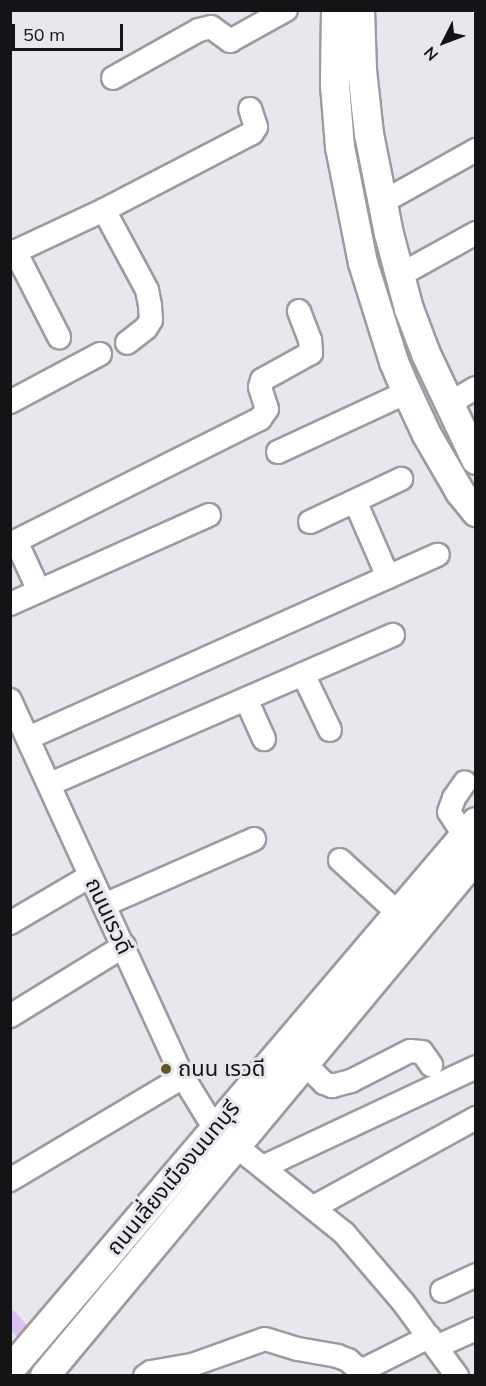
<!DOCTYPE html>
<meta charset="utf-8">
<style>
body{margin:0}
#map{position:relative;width:486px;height:1386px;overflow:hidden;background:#e9e6ed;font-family:Mulish,"Noto Sans Thai",sans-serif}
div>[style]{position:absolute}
.canal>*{height:15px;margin:-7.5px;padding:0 7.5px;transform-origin:7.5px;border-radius:7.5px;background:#dac3f4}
.roads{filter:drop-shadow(2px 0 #9d9aa1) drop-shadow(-2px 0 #9d9aa1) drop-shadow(0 2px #9d9aa1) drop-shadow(0 -2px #9d9aa1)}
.minor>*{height:22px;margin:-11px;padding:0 11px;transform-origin:11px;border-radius:11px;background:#fff}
.major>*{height:28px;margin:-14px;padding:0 14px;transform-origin:14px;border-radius:14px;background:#fff}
.dots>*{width:16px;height:16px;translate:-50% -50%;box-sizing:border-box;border:3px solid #e9e6ed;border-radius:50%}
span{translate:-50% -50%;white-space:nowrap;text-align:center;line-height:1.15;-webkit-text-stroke:6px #e9e6ed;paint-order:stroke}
.street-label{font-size:22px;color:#141316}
.poi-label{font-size:22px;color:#141316}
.left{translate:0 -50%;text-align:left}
.frame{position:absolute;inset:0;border:12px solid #141316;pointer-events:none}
.north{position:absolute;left:414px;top:12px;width:60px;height:60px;-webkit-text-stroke:4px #e9e6ed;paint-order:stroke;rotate:228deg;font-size:16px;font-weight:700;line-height:24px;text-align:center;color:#141316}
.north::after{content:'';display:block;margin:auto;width:21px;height:27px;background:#141316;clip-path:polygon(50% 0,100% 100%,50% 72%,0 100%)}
.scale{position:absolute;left:12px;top:24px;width:111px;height:27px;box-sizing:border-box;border:3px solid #141316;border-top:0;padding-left:8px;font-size:18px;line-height:21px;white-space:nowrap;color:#141316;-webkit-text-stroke:4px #e9e6ed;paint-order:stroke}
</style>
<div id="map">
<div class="canal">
<i style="left:10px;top:1317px;width:39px;rotate:50deg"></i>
</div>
<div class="roads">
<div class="minor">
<i style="left:113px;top:78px;width:98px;rotate:-29.2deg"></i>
<i style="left:199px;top:30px;width:12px;rotate:-14deg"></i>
<i style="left:211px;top:27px;width:24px;rotate:36deg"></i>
<i style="left:230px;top:41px;width:64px;rotate:-29deg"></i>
<i style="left:381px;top:203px;width:109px;rotate:-29.2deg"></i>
<i style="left:104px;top:210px;width:91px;rotate:61.7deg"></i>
<i style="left:147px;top:290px;width:16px;rotate:79deg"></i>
<i style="left:150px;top:306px;width:14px;rotate:86deg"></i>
<i style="left:151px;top:320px;width:9px;rotate:122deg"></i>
<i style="left:146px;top:328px;width:24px;rotate:142deg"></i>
<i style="left:15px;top:251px;width:97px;rotate:62.9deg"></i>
<i style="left:10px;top:254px;width:104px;rotate:-25.1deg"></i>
<i style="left:104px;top:210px;width:167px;rotate:-27.5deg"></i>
<i style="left:252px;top:133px;width:7px;rotate:-56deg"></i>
<i style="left:256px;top:127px;width:19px;rotate:-108deg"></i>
<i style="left:400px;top:275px;width:87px;rotate:-28.9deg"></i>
<i style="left:10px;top:402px;width:102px;rotate:-28.1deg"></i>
<i style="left:448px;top:404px;width:32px;rotate:-30deg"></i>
<i style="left:278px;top:452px;width:142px;rotate:-24.9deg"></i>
<i style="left:355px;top:501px;width:83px;rotate:66.5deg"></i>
<i style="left:310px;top:522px;width:101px;rotate:-25.3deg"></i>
<i style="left:16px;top:541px;width:55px;rotate:65.3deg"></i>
<i style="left:10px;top:544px;width:280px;rotate:-26.6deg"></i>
<i style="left:260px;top:419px;width:12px;rotate:-55deg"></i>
<i style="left:267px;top:409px;width:23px;rotate:-108deg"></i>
<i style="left:260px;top:387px;width:7px;rotate:-74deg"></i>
<i style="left:262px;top:380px;width:56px;rotate:-28.9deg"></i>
<i style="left:311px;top:353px;width:13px;rotate:-94deg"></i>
<i style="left:310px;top:340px;width:31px;rotate:-111deg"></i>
<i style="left:10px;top:604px;width:218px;rotate:-24.1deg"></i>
<i style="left:303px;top:674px;width:62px;rotate:64.3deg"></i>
<i style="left:246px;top:699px;width:44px;rotate:65.8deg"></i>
<i style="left:10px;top:700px;width:415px;rotate:65.4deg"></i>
<i style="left:183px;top:1077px;width:61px;rotate:58.4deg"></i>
<i style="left:28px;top:738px;width:449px;rotate:-24.1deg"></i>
<i style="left:50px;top:784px;width:374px;rotate:-23.5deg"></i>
<i style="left:464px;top:835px;width:27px;rotate:-123deg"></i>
<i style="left:449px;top:812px;width:15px;rotate:-70deg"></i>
<i style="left:454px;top:798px;width:19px;rotate:-55deg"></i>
<i style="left:340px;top:860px;width:79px;rotate:42.4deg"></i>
<i style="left:104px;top:905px;width:164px;rotate:-23.7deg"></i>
<i style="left:10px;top:923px;width:93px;rotate:-30.4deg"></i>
<i style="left:10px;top:1016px;width:134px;rotate:-31.6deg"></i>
<i style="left:305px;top:1064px;width:27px;rotate:45deg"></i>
<i style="left:324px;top:1083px;width:9px;rotate:21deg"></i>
<i style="left:332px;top:1086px;width:20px;rotate:-15deg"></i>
<i style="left:351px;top:1081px;width:66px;rotate:-27deg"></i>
<i style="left:410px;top:1051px;width:12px;rotate:5deg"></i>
<i style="left:422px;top:1052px;width:16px;rotate:55deg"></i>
<i style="left:236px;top:1146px;width:139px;rotate:38.9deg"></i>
<i style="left:344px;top:1233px;width:91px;rotate:49.5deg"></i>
<i style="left:403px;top:1302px;width:92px;rotate:53.9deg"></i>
<i style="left:263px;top:1167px;width:235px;rotate:-25.1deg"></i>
<i style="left:10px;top:1180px;width:201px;rotate:-30.8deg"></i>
<i style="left:314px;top:1207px;width:185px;rotate:-28.8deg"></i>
<i style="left:442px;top:1291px;width:38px;rotate:-25deg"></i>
<i style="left:436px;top:1347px;width:44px;rotate:-24.2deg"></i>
<i style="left:145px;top:1376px;width:7px;rotate:-34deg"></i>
<i style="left:151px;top:1372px;width:42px;rotate:-9.7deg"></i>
<i style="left:192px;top:1365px;width:77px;rotate:-19.6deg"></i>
<i style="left:265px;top:1339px;width:34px;rotate:17deg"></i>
<i style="left:298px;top:1349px;width:40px;rotate:10deg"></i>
<i style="left:337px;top:1356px;width:12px;rotate:20deg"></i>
<i style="left:348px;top:1360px;width:12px;rotate:42deg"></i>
<i style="left:357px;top:1368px;width:8px;rotate:7deg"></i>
<i style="left:365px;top:1369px;width:72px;rotate:-26.6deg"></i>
</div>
<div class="major">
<i style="left:336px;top:10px;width:75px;rotate:90.8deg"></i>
<i style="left:335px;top:85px;width:62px;rotate:85.4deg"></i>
<i style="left:340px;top:147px;width:118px;rotate:78.8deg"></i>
<i style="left:363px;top:263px;width:104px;rotate:72.6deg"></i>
<i style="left:394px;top:362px;width:33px;rotate:67deg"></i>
<i style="left:407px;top:392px;width:47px;rotate:65.1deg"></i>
<i style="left:427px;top:435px;width:66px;rotate:59.9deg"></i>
<i style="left:460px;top:492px;width:26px;rotate:51deg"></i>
<i style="left:360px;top:10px;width:60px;rotate:88.1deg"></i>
<i style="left:362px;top:70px;width:64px;rotate:83.8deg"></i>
<i style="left:369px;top:134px;width:102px;rotate:78.7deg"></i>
<i style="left:389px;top:234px;width:78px;rotate:75.1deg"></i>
<i style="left:409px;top:309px;width:48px;rotate:69.3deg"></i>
<i style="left:426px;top:354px;width:117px;rotate:64.7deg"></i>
<i style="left:10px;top:1370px;width:719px;rotate:-49.62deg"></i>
<i style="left:45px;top:1376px;width:674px;rotate:-50.24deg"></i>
</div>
</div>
<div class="dots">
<i style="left:166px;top:1069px;background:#645925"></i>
</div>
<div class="street-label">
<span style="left:109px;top:916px;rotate:65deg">ถนนเรวดี</span>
<span style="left:173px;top:1178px;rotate:-50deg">ถนนเลี่ยงเมืองนนทบุรี</span>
</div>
<div class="poi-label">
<span class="left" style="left:178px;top:1069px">ถนน เรวดี</span>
</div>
<div class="frame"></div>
<div class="north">N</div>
<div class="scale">50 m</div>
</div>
